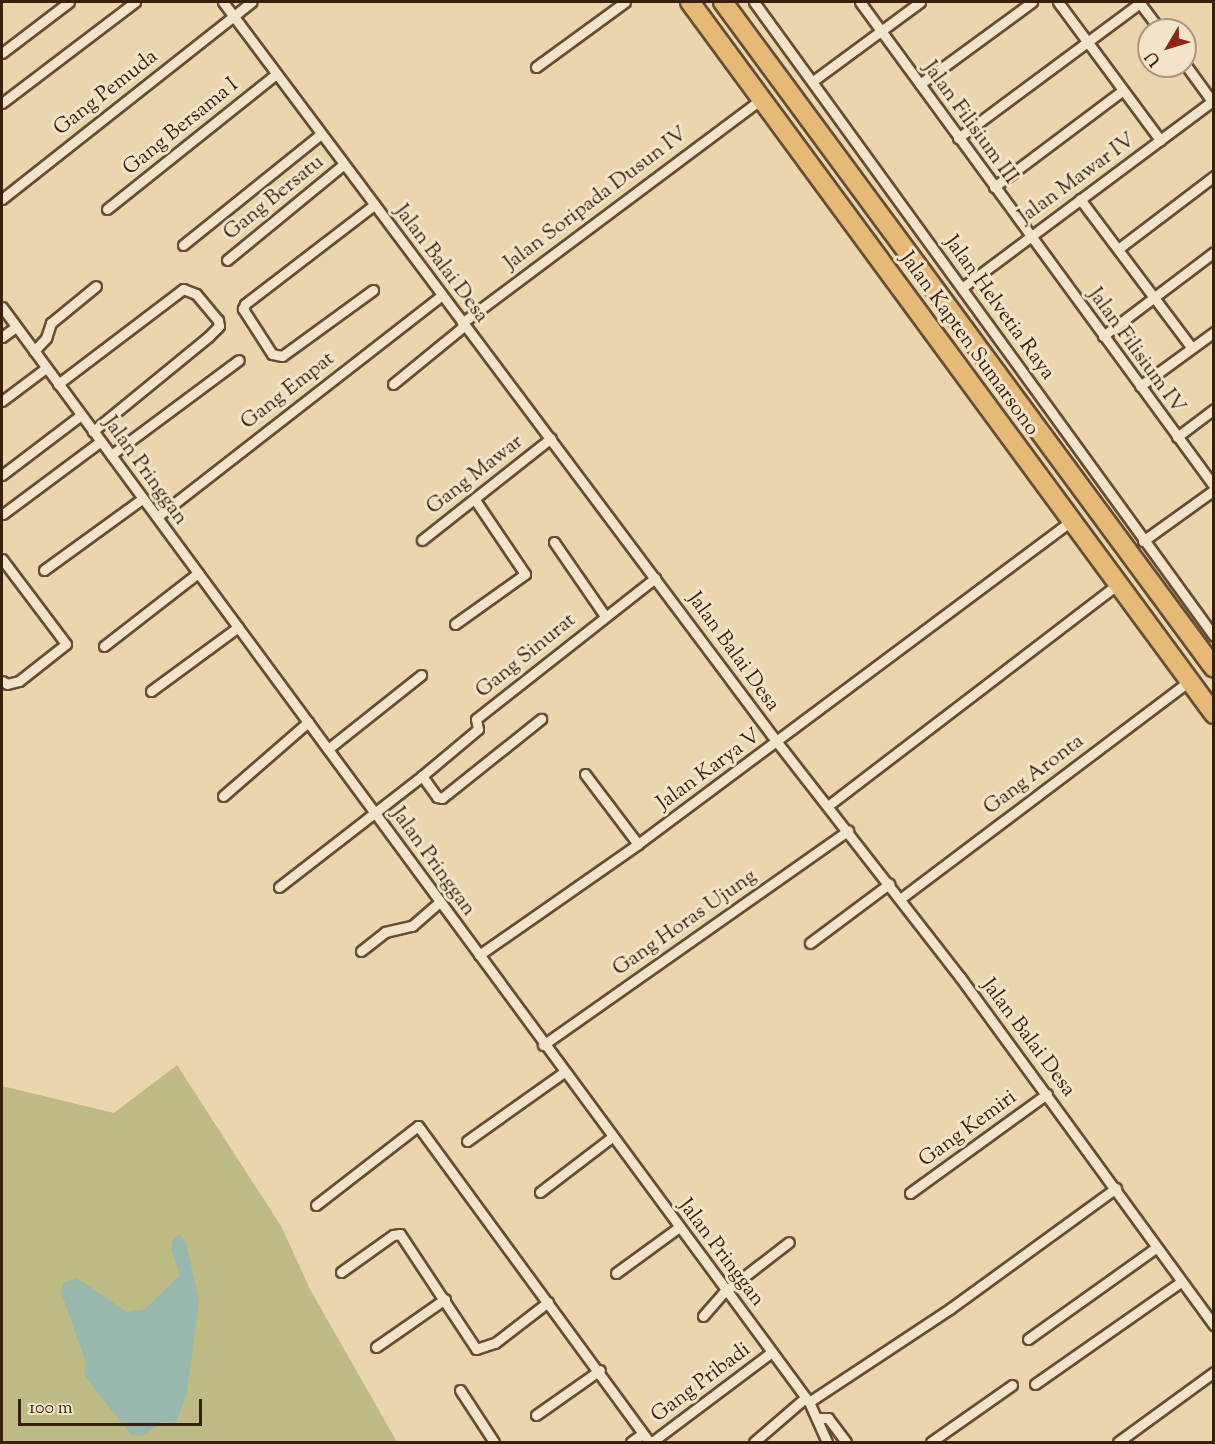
<!DOCTYPE html>
<style>
body{margin:0}
#map{position:relative;width:1215px;height:1444px;overflow:hidden;background:#ebd5ad;font-family:"Sorts Mill Goudy",serif}
div>[style]{position:absolute}
.green>*{inset:0;background:#bebb85}
.water>*{inset:0;background:#98b8ae}
.roads{filter:drop-shadow(2px 0 #664d35) drop-shadow(-2px 0 #664d35) drop-shadow(0 2px #664d35) drop-shadow(0 -2px #664d35)}
.street>*{height:9px;margin:-4.5px;padding:0 4.5px;transform-origin:4.5px;border-radius:4.5px;background:#f2e4ca}
.highway>*{height:18px;margin:-9px;padding:0 9px;transform-origin:9px;border-radius:9px;background:#e6ba76}
span{translate:-50% -50%;white-space:nowrap;text-align:center;line-height:1.15;-webkit-text-stroke:6px #f2e4ca;paint-order:stroke}
.street-label{font-size:21px;color:#39200d}
.frame{position:absolute;inset:0;border:3px solid #39200d;pointer-events:none}
.north{position:absolute;left:1137px;top:18px;width:60px;height:60px;box-sizing:border-box;background:#f2e4ca;border:2px solid #a8967e;border-radius:50%;rotate:232deg;font-size:16px;font-weight:700;line-height:24px;text-align:center;color:#39200d}
.north::after{content:'';display:block;margin:auto;width:21px;height:27px;background:#8f2418;clip-path:polygon(50% 0,100% 100%,50% 72%,0 100%)}
.scale{position:absolute;left:18px;top:1399px;width:184px;height:27px;box-sizing:border-box;border:3px solid #39200d;border-top:0;padding-left:8px;font-size:18px;line-height:21px;white-space:nowrap;color:#39200d;-webkit-text-stroke:4px #f2e4ca;paint-order:stroke}
</style>
<div id="map">
<div class="green">
<i style="clip-path:polygon(177px 1065px,281px 1226px,311px 1291px,397px 1442px,2px 1442px,2px 1086px,114px 1113px)"></i>
</div>
<div class="water">
<i style="clip-path:polygon(179px 1234px,186px 1242px,199px 1301px,187px 1393px,176px 1423px,163px 1422px,142px 1436px,131px 1435px,84px 1375px,86px 1363px,61px 1292px,64px 1282px,77px 1278px,127px 1312px,145px 1309px,180px 1275px,171px 1250px,172px 1241px)"></i>
</div>
<div class="roads">
<div class="street">
<i style="left:223px;top:2px;width:924px;rotate:53.18deg"></i>
<i style="left:777px;top:742px;width:298px;rotate:52.1deg"></i>
<i style="left:960px;top:977px;width:431px;rotate:53.9deg"></i>
<i style="left:754px;top:2px;width:783px;rotate:54.04deg"></i>
<i style="left:860px;top:2px;width:600px;rotate:53.82deg"></i>
<i style="left:1058px;top:2px;width:172px;rotate:53.5deg"></i>
<i style="left:1139px;top:2px;width:35px;rotate:53deg"></i>
<i style="left:2px;top:53px;width:84px;rotate:-37.3deg"></i>
<i style="left:1185px;top:64px;width:49px;rotate:54.1deg"></i>
<i style="left:536px;top:67px;width:110px;rotate:-36.1deg"></i>
<i style="left:813px;top:81px;width:133px;rotate:-36.4deg"></i>
<i style="left:920px;top:84px;width:139px;rotate:-36.2deg"></i>
<i style="left:2px;top:103px;width:167px;rotate:-37.2deg"></i>
<i style="left:958px;top:138px;width:228px;rotate:-36.6deg"></i>
<i style="left:994px;top:187px;width:161px;rotate:-36.9deg"></i>
<i style="left:2px;top:199px;width:318px;rotate:-38.3deg"></i>
<i style="left:1080px;top:199px;width:186px;rotate:53.1deg"></i>
<i style="left:107px;top:209px;width:216px;rotate:-38.6deg"></i>
<i style="left:183px;top:245px;width:177px;rotate:-38.8deg"></i>
<i style="left:1118px;top:249px;width:121px;rotate:-37.2deg"></i>
<i style="left:227px;top:260px;width:151px;rotate:-39.4deg"></i>
<i style="left:963px;top:287px;width:313px;rotate:-36.7deg"></i>
<i style="left:373px;top:290px;width:112px;rotate:144deg"></i>
<i style="left:282px;top:356px;width:10px;rotate:-169deg"></i>
<i style="left:272px;top:354px;width:54px;rotate:-122.8deg"></i>
<i style="left:243px;top:309px;width:5px;rotate:-68deg"></i>
<i style="left:245px;top:304px;width:163px;rotate:-37.5deg"></i>
<i style="left:2px;top:307px;width:1360px;rotate:53.61deg"></i>
<i style="left:809px;top:1402px;width:44px;rotate:65.8deg"></i>
<i style="left:462px;top:323px;width:374px;rotate:-36.8deg"></i>
<i style="left:1103px;top:336px;width:139px;rotate:-37.1deg"></i>
<i style="left:2px;top:337px;width:17px;rotate:-36deg"></i>
<i style="left:34px;top:351px;width:18px;rotate:-47deg"></i>
<i style="left:46px;top:338px;width:16px;rotate:-72deg"></i>
<i style="left:51px;top:323px;width:58px;rotate:-39.4deg"></i>
<i style="left:58px;top:384px;width:157px;rotate:-37.2deg"></i>
<i style="left:183px;top:289px;width:14px;rotate:21deg"></i>
<i style="left:196px;top:294px;width:34px;rotate:50deg"></i>
<i style="left:218px;top:320px;width:6px;rotate:81deg"></i>
<i style="left:219px;top:326px;width:16px;rotate:135deg"></i>
<i style="left:208px;top:337px;width:149px;rotate:140.7deg"></i>
<i style="left:393px;top:384px;width:92px;rotate:-39.2deg"></i>
<i style="left:1140px;top:386px;width:92px;rotate:-36.1deg"></i>
<i style="left:2px;top:401px;width:55px;rotate:-36.9deg"></i>
<i style="left:1177px;top:437px;width:46px;rotate:-37.1deg"></i>
<i style="left:111px;top:455px;width:159px;rotate:-36.6deg"></i>
<i style="left:2px;top:475px;width:99px;rotate:-37.2deg"></i>
<i style="left:3px;top:514px;width:122px;rotate:-36.7deg"></i>
<i style="left:157px;top:517px;width:361px;rotate:-37.9deg"></i>
<i style="left:422px;top:540px;width:164px;rotate:-38.3deg"></i>
<i style="left:1143px;top:541px;width:87px;rotate:-35.7deg"></i>
<i style="left:554px;top:542px;width:90px;rotate:55.4deg"></i>
<i style="left:2px;top:559px;width:106px;rotate:53deg"></i>
<i style="left:66px;top:644px;width:60px;rotate:141.8deg"></i>
<i style="left:19px;top:681px;width:12px;rotate:166deg"></i>
<i style="left:7px;top:684px;width:6px;rotate:-149deg"></i>
<i style="left:44px;top:570px;width:122px;rotate:-36deg"></i>
<i style="left:455px;top:624px;width:86px;rotate:-35.5deg"></i>
<i style="left:525px;top:574px;width:89px;rotate:-124deg"></i>
<i style="left:104px;top:646px;width:119px;rotate:-37.8deg"></i>
<i style="left:151px;top:691px;width:108px;rotate:-36.3deg"></i>
<i style="left:328px;top:749px;width:119px;rotate:-38.5deg"></i>
<i style="left:585px;top:774px;width:88px;rotate:52.9deg"></i>
<i style="left:422px;top:776px;width:26px;rotate:54deg"></i>
<i style="left:437px;top:797px;width:5px;rotate:11deg"></i>
<i style="left:442px;top:798px;width:127px;rotate:-38.6deg"></i>
<i style="left:223px;top:796px;width:113px;rotate:-41deg"></i>
<i style="left:829px;top:805px;width:364px;rotate:-37.4deg"></i>
<i style="left:279px;top:887px;width:181px;rotate:-37.8deg"></i>
<i style="left:422px;top:776px;width:73px;rotate:-40deg"></i>
<i style="left:478px;top:729px;width:10px;rotate:-101deg"></i>
<i style="left:476px;top:719px;width:228px;rotate:-38.2deg"></i>
<i style="left:900px;top:899px;width:362px;rotate:-37deg"></i>
<i style="left:810px;top:943px;width:99px;rotate:-36.8deg"></i>
<i style="left:361px;top:951px;width:31px;rotate:-38deg"></i>
<i style="left:385px;top:932px;width:28px;rotate:-13deg"></i>
<i style="left:412px;top:926px;width:37px;rotate:-41deg"></i>
<i style="left:479px;top:955px;width:194px;rotate:-34.9deg"></i>
<i style="left:638px;top:844px;width:540px;rotate:-36.72deg"></i>
<i style="left:543px;top:1045px;width:373px;rotate:-35.1deg"></i>
<i style="left:467px;top:1141px;width:119px;rotate:-35.4deg"></i>
<i style="left:540px;top:1192px;width:91px;rotate:-37.4deg"></i>
<i style="left:910px;top:1193px;width:169px;rotate:-35.9deg"></i>
<i style="left:316px;top:1205px;width:129px;rotate:-37.8deg"></i>
<i style="left:418px;top:1126px;width:391px;rotate:53.8deg"></i>
<i style="left:341px;top:1272px;width:64px;rotate:-35.4deg"></i>
<i style="left:393px;top:1235px;width:7px;rotate:-8deg"></i>
<i style="left:400px;top:1234px;width:138px;rotate:56.5deg"></i>
<i style="left:476px;top:1349px;width:20px;rotate:-18deg"></i>
<i style="left:495px;top:1343px;width:67px;rotate:-37.7deg"></i>
<i style="left:616px;top:1273px;width:78px;rotate:-36.1deg"></i>
<i style="left:703px;top:1316px;width:30px;rotate:-49deg"></i>
<i style="left:723px;top:1293px;width:83px;rotate:-37.7deg"></i>
<i style="left:1028px;top:1339px;width:158px;rotate:-35.5deg"></i>
<i style="left:376px;top:1347px;width:84px;rotate:-34.8deg"></i>
<i style="left:1035px;top:1384px;width:179px;rotate:-35deg"></i>
<i style="left:460px;top:1390px;width:62px;rotate:56.8deg"></i>
<i style="left:809px;top:1402px;width:170px;rotate:-33.5deg"></i>
<i style="left:951px;top:1308px;width:204px;rotate:-36deg"></i>
<i style="left:536px;top:1415px;width:78px;rotate:-35.1deg"></i>
<i style="left:817px;top:1418px;width:11px"></i>
<i style="left:828px;top:1418px;width:30px;rotate:53deg"></i>
<i style="left:631px;top:1442px;width:14px;rotate:-36deg"></i>
<i style="left:652px;top:1442px;width:150px;rotate:-36.9deg"></i>
<i style="left:754px;top:1442px;width:67px;rotate:-40.8deg"></i>
<i style="left:931px;top:1442px;width:99px;rotate:-35.1deg"></i>
<i style="left:1118px;top:1442px;width:119px;rotate:-36.1deg"></i>
</div>
<div class="highway">
<i style="left:690px;top:2px;width:884px;rotate:53.65deg"></i>
<i style="left:723px;top:2px;width:827px;rotate:53.6deg"></i>
</div>
</div>
<div class="street-label">
<span style="left:106px;top:93px;rotate:-38deg">Gang Pemuda</span>
<span style="left:970px;top:123px;rotate:54deg">Jalan Filisium III</span>
<span style="left:181px;top:127px;rotate:-39deg">Gang Bersama I</span>
<span style="left:1077px;top:179px;rotate:-36deg">Jalan Mawar IV</span>
<span style="left:274px;top:198px;rotate:-39deg">Gang Bersatu</span>
<span style="left:596px;top:199px;rotate:-37deg">Jalan Soripada Dusun IV</span>
<span style="left:441px;top:264px;rotate:53deg">Jalan Balai Desa</span>
<span style="left:999px;top:308px;rotate:54deg">Jalan Helvetia Raya</span>
<span style="left:969px;top:344px;rotate:54deg">Jalan Kapten Sumarsono</span>
<span style="left:1136px;top:351px;rotate:54deg">Jalan Filisium IV</span>
<span style="left:288px;top:391px;rotate:-38deg">Gang Empat</span>
<span style="left:145px;top:471px;rotate:54deg">Jalan Pringgan</span>
<span style="left:475px;top:475px;rotate:-38deg">Gang Mawar</span>
<span style="left:733px;top:652px;rotate:54deg">Jalan Balai Desa</span>
<span style="left:526px;top:656px;rotate:-39deg">Gang Sinurat</span>
<span style="left:709px;top:770px;rotate:-36deg">Jalan Karya V</span>
<span style="left:1034px;top:775px;rotate:-37deg">Gang Aronta</span>
<span style="left:433px;top:862px;rotate:54deg">Jalan Pringgan</span>
<span style="left:685px;top:923px;rotate:-35deg">Gang Horas Ujung</span>
<span style="left:1028px;top:1038px;rotate:53deg">Jalan Balai Desa</span>
<span style="left:968px;top:1129px;rotate:-36deg">Gang Kemiri</span>
<span style="left:721px;top:1253px;rotate:53deg">Jalan Pringgan</span>
<span style="left:701px;top:1383px;rotate:-37deg">Gang Pribadi</span>
</div>
<div class="frame"></div>
<div class="north">U</div>
<div class="scale">100 m</div>
</div>
